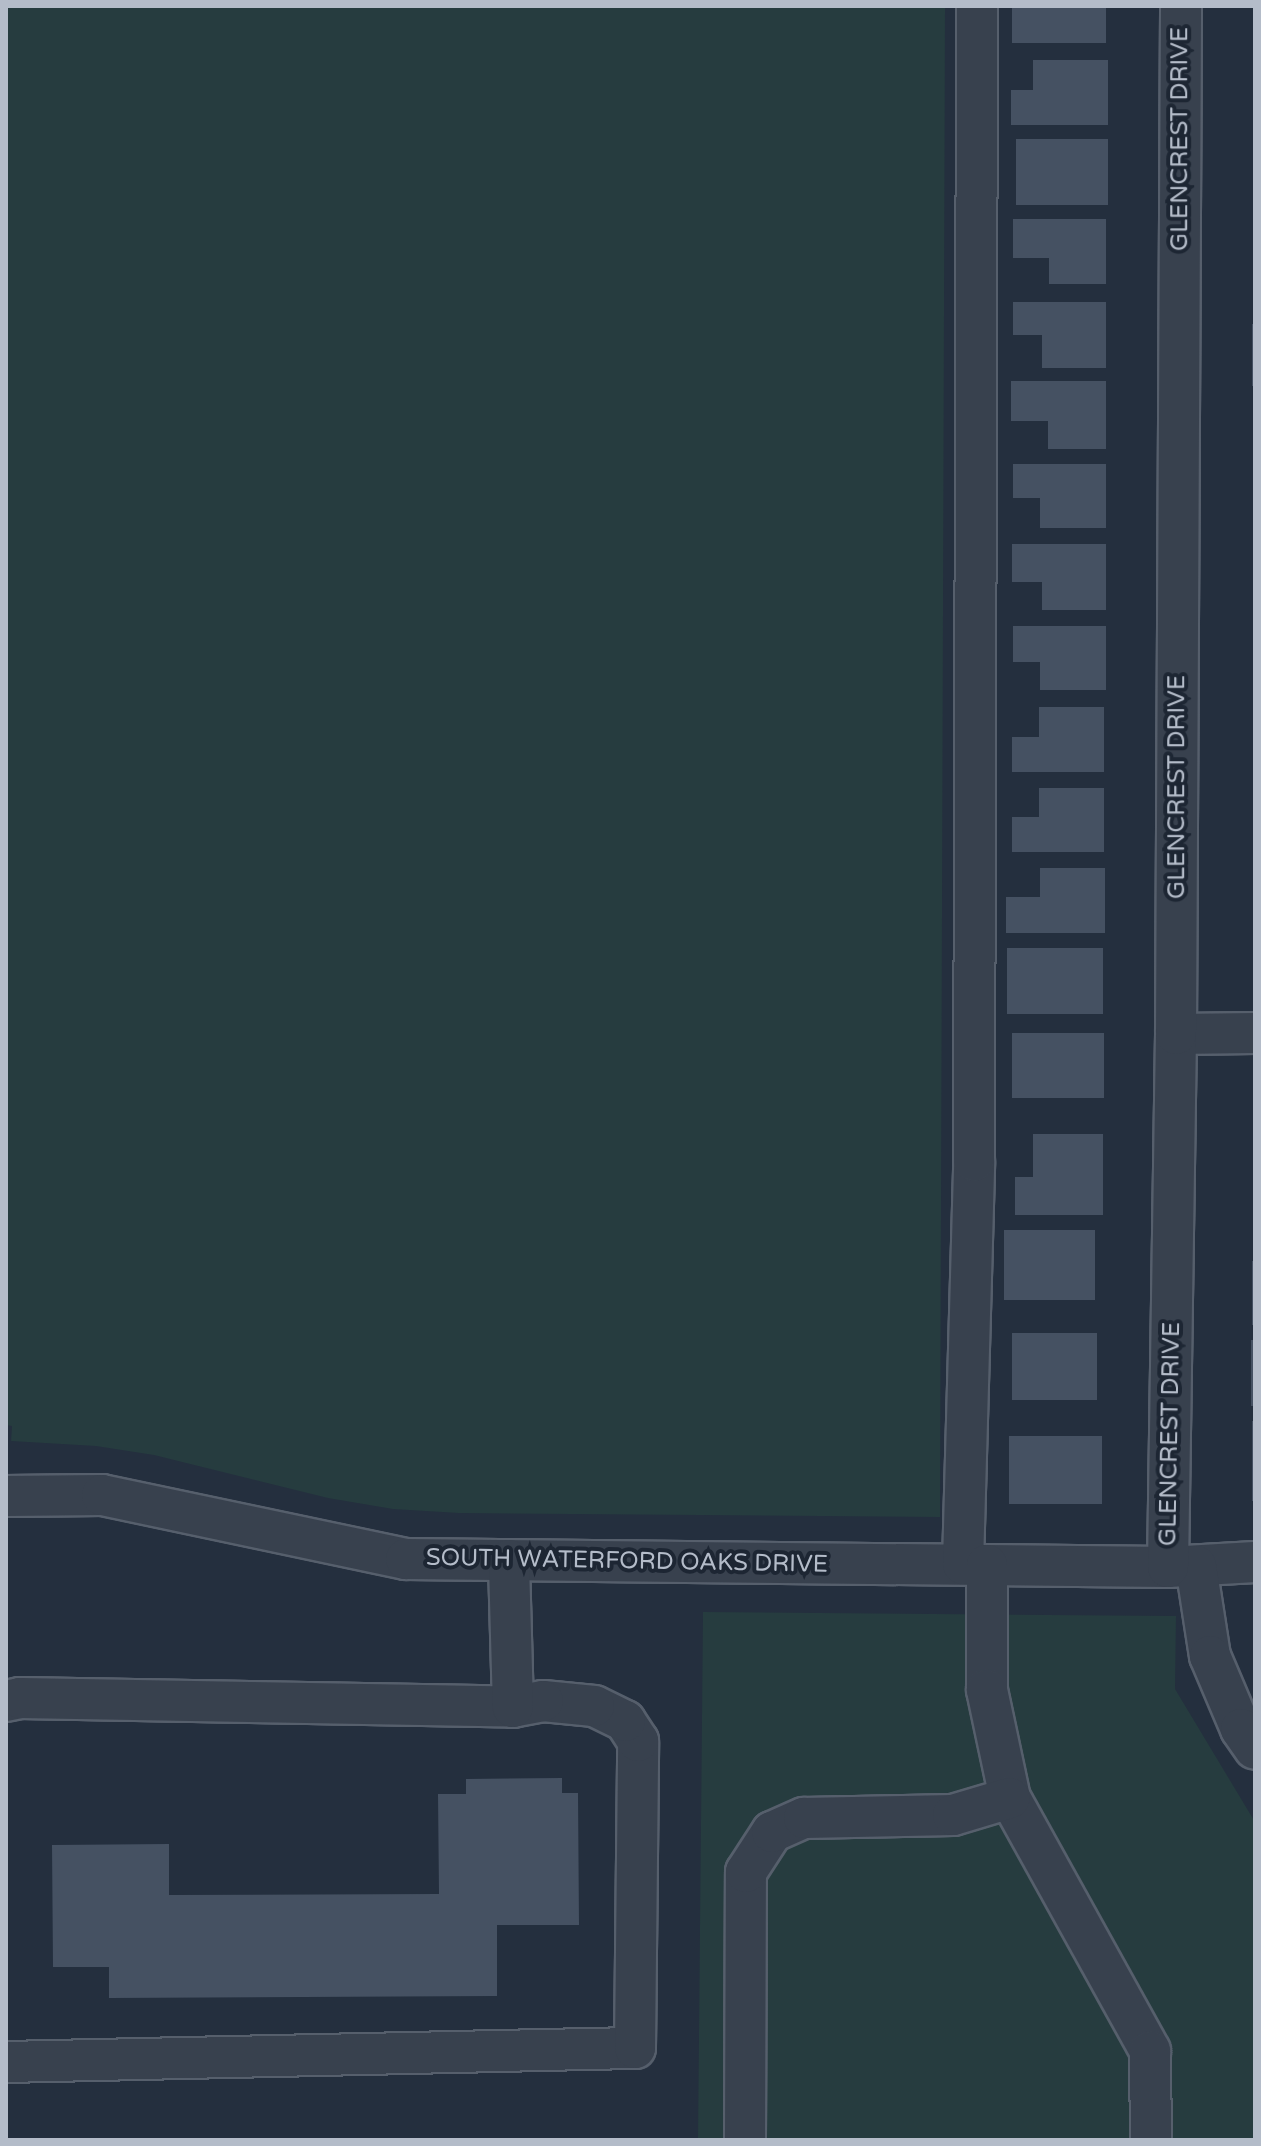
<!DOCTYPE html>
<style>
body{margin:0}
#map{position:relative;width:1261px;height:2146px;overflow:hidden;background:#242f3e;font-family:"Varela Round",sans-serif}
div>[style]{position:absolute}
.green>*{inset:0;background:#263c3f}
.building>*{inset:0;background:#455162;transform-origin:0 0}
.roads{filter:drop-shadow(2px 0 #565f6c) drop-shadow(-2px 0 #565f6c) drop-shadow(0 2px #565f6c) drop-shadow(0 -2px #565f6c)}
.minor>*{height:40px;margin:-20px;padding:0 20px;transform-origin:20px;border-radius:20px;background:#38414e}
span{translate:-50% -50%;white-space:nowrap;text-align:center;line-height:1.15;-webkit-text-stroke:8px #1d2633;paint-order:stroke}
.street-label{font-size:24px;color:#b4bcc9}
.frame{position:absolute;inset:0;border:8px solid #b4bcc9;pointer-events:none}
</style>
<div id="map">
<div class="green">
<i style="clip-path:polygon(6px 6px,945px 6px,940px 1517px,459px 1513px,393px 1509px,328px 1498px,154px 1455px,96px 1446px,11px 1441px,12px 1426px,6px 1425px)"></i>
<i style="clip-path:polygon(703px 1612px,1176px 1616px,1175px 1689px,1255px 1822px,1255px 2140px,698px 2140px)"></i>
</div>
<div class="building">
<i style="left:1012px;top:6px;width:94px;height:37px"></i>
<i style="clip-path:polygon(1033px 60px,1108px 60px,1108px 125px,1011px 125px,1011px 90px,1033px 90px)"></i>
<i style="left:1016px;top:139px;width:92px;height:66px"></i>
<i style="clip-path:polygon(1013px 219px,1106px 219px,1106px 284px,1049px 284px,1049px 258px,1013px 258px)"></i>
<i style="clip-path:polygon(1013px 302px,1106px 302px,1106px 368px,1042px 368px,1042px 335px,1013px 335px)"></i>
<i style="left:1252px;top:324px;width:3px;height:62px"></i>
<i style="clip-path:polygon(1011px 381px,1106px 381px,1106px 449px,1048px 449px,1048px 421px,1011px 421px)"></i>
<i style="clip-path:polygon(1013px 464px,1106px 464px,1106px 528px,1040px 528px,1040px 498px,1013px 498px)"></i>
<i style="clip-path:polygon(1012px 544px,1106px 544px,1106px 610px,1042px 610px,1042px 582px,1012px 582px)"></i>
<i style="clip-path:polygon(1013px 626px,1106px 626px,1106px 690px,1040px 690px,1040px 662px,1013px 662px)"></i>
<i style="clip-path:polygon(1039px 707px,1104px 707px,1104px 772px,1012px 772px,1012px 737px,1039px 737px)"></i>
<i style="clip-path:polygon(1039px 788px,1104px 788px,1104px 852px,1012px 852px,1012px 817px,1039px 817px)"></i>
<i style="clip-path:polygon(1040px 868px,1105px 868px,1105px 933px,1006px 933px,1006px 897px,1040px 897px)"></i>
<i style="left:1007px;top:948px;width:96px;height:66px"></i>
<i style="left:1012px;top:1033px;width:92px;height:65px"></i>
<i style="clip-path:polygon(1033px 1134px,1103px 1134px,1103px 1215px,1015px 1215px,1015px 1177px,1033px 1177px)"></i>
<i style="left:1004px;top:1230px;width:91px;height:70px"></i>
<i style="left:1252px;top:1261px;width:3px;height:64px"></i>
<i style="left:1012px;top:1333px;width:85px;height:67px"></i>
<i style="left:1251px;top:1340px;width:4px;height:66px"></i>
<i style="left:1252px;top:1421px;width:3px;height:80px"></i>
<i style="left:1009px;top:1436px;width:93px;height:68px"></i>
<i style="clip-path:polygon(562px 1778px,562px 1793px,578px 1793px,579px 1925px,497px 1925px,497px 1996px,109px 1998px,109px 1967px,53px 1967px,52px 1845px,169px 1844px,169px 1895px,439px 1894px,438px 1794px,466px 1794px,466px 1779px)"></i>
</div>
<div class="roads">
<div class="minor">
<i style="left:1176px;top:1034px;width:79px;rotate:-0.7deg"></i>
<i style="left:6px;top:1496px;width:96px;rotate:-0.6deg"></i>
<i style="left:102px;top:1495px;width:311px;rotate:11.9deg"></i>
<i style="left:406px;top:1559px;width:762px;rotate:0.6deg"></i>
<i style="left:1168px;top:1567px;width:87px;rotate:-3.3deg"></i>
<i style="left:963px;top:1564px;width:403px;rotate:-88.4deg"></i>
<i style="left:974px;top:1161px;width:1155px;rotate:-89.85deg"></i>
<i style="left:987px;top:1565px;width:125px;rotate:90deg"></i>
<i style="left:987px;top:1690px;width:110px;rotate:78deg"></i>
<i style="left:1010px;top:1798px;width:289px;rotate:61deg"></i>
<i style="left:1150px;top:2051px;width:89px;rotate:89.4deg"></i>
<i style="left:1196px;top:1566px;width:91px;rotate:81.2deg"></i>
<i style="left:1210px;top:1656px;width:79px;rotate:67deg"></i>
<i style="left:1241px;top:1729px;width:24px;rotate:55deg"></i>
<i style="left:1168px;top:1567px;width:533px;rotate:-89.14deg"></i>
<i style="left:1176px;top:1034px;width:1028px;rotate:-89.72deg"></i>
<i style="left:6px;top:1701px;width:14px;rotate:-12deg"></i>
<i style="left:20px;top:1698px;width:493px;rotate:1deg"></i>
<i style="left:6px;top:2062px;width:629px;rotate:-1.28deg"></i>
<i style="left:635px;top:2048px;width:307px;rotate:-89.4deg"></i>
<i style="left:638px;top:1741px;width:24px;rotate:-123deg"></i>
<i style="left:625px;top:1721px;width:34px;rotate:-154deg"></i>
<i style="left:594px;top:1706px;width:51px;rotate:-174.4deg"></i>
<i style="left:543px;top:1701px;width:31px;rotate:169deg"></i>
<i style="left:513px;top:1707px;width:147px;rotate:-91.6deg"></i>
<i style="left:745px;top:2140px;width:268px;rotate:-89.8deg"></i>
<i style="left:746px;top:1872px;width:48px;rotate:-57deg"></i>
<i style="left:772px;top:1832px;width:35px;rotate:-24deg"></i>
<i style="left:804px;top:1818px;width:149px;rotate:-1.2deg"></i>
<i style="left:953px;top:1815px;width:59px;rotate:-16.6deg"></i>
</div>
</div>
<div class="street-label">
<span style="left:1180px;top:139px;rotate:-90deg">GLENCREST DRIVE</span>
<span style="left:1177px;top:787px;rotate:-90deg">GLENCREST DRIVE</span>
<span style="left:1170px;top:1434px;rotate:-89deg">GLENCREST DRIVE</span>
<span style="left:627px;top:1561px;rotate:1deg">SOUTH WATERFORD OAKS DRIVE</span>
</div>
<div class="frame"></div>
</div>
